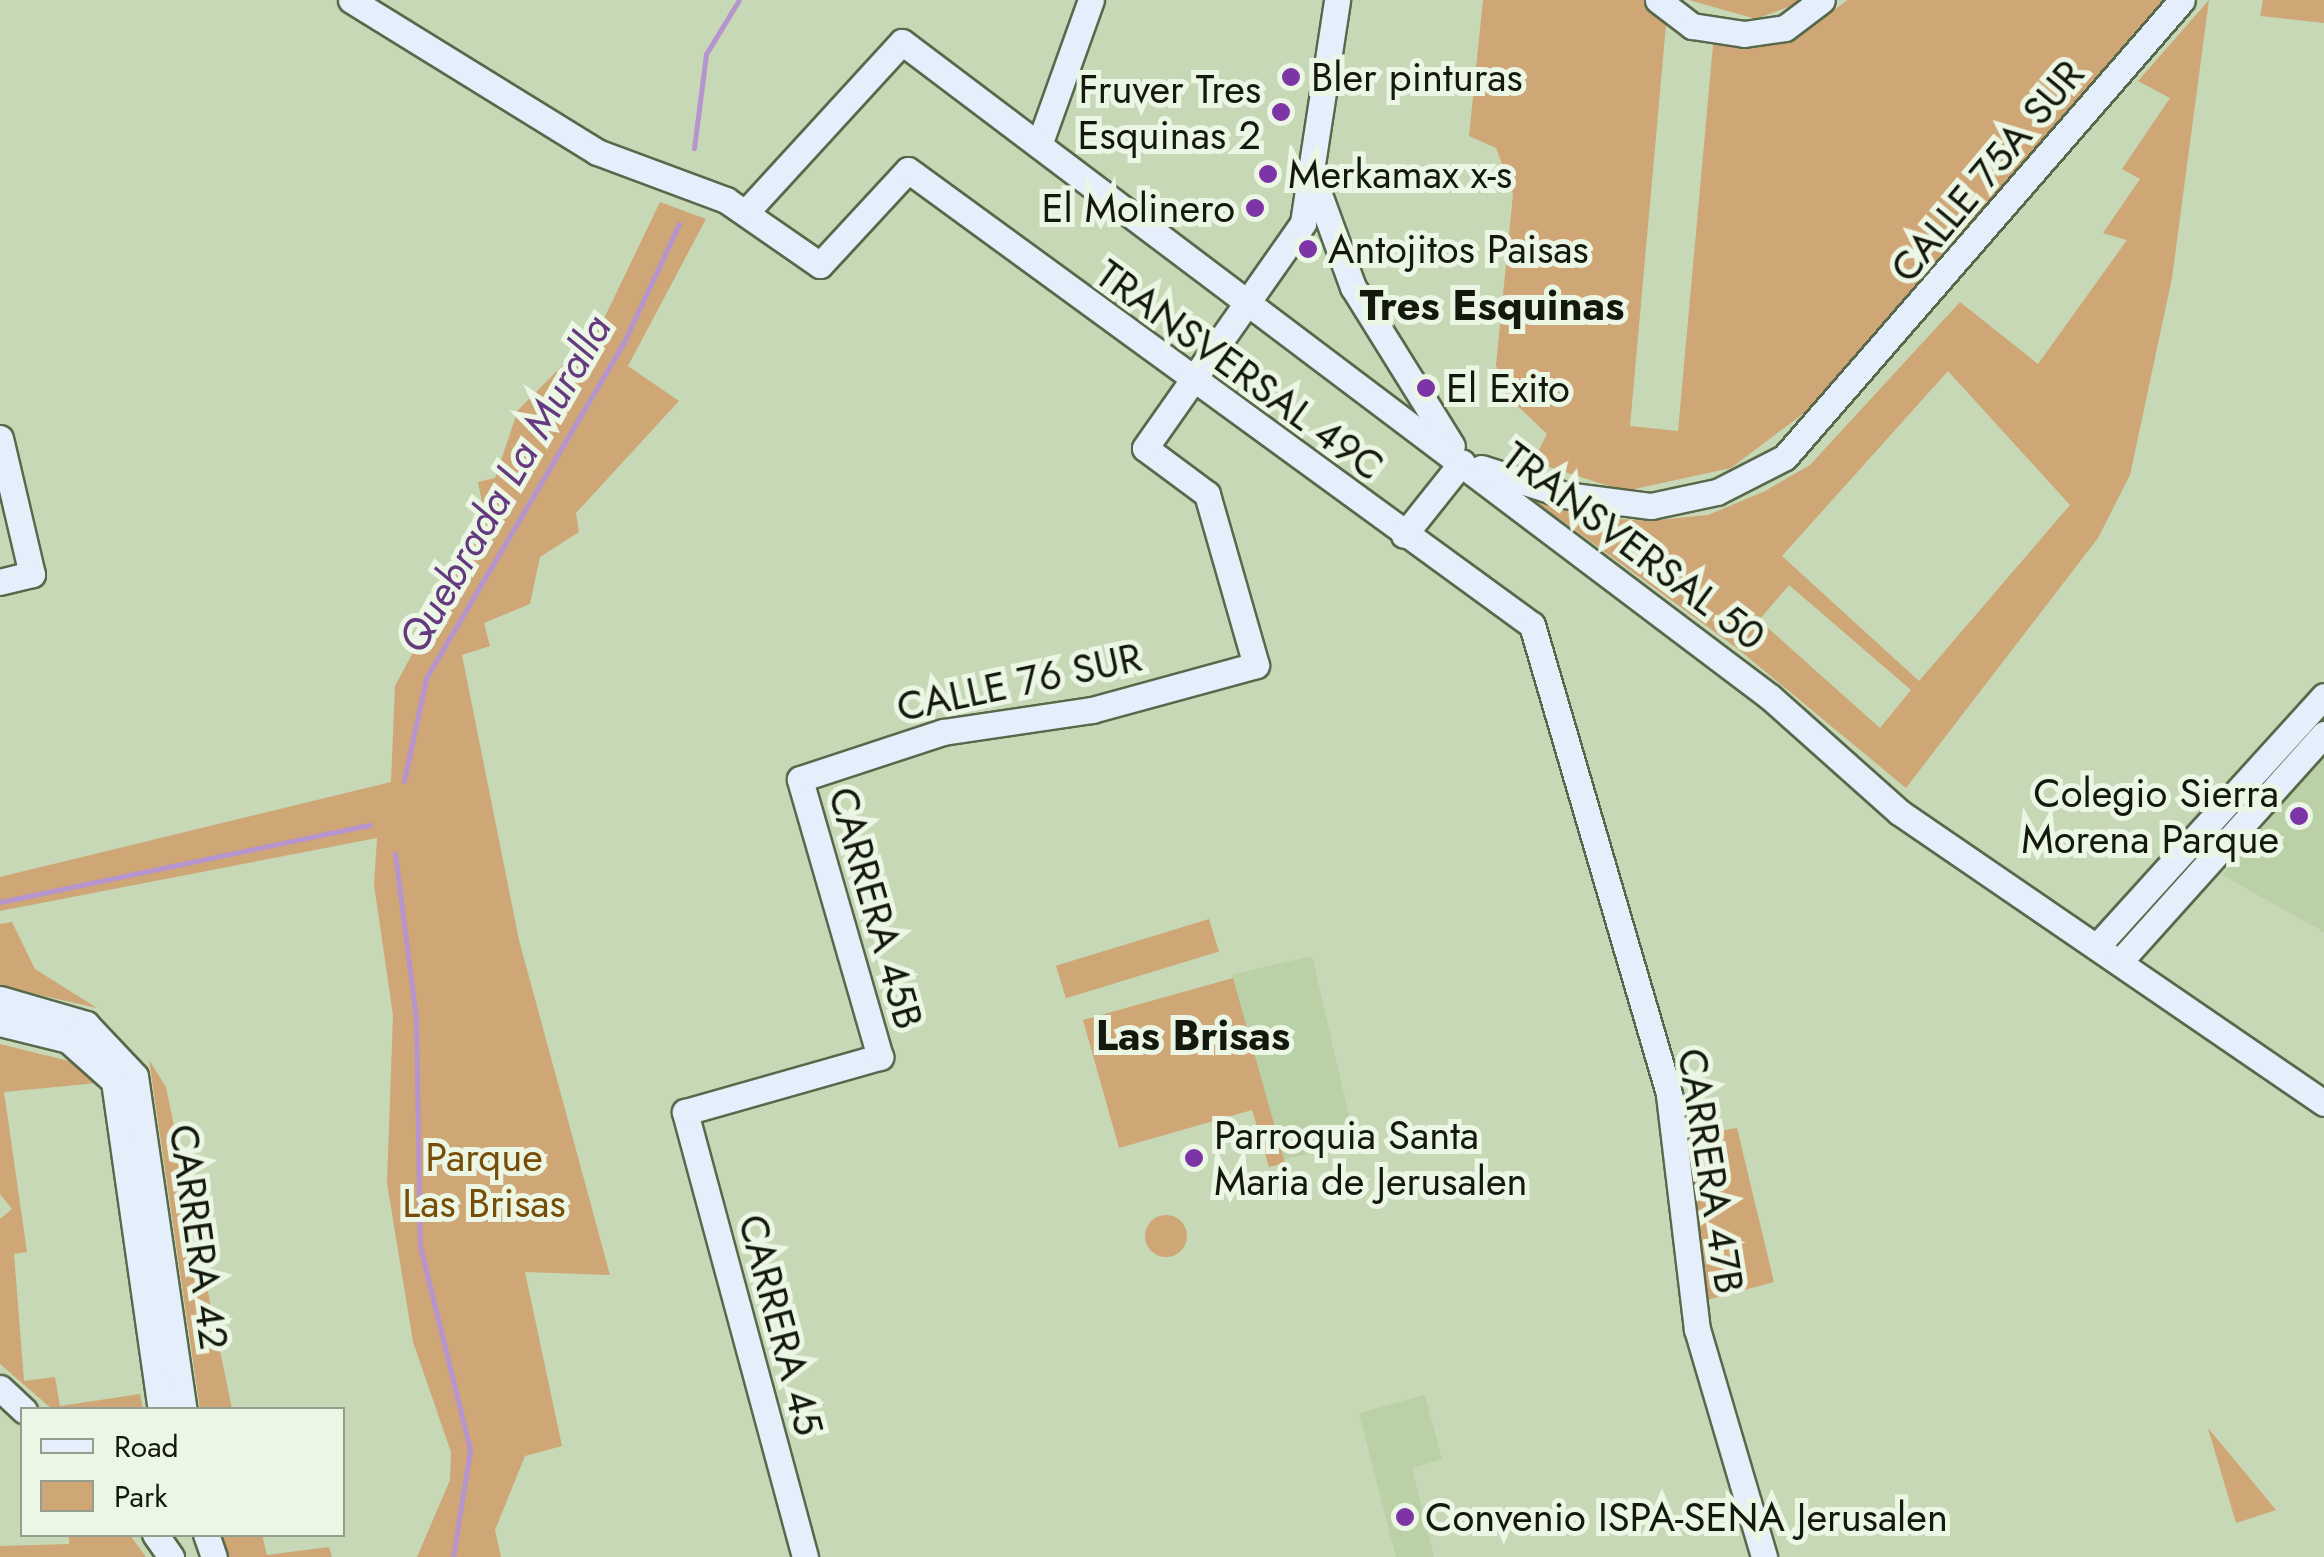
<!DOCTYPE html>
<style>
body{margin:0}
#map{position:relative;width:2324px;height:1557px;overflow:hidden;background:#c6d8b6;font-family:Jost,sans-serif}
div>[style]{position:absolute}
.built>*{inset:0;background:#bad0a7;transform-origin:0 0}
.green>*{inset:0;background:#cfa675;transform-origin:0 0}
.round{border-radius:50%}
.stream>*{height:5px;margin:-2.5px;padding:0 2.5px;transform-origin:2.5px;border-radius:2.5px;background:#b694ce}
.roads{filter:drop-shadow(2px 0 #58684a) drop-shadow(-2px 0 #58684a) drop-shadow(0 2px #58684a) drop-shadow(0 -2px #58684a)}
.secondary>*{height:25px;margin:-12.5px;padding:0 12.5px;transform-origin:12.5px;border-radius:12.5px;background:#e4effb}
.dots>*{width:28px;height:28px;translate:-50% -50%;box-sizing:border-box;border:5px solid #ecf6e4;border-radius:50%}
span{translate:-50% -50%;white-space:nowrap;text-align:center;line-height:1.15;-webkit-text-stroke:10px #ecf6e4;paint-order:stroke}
.poi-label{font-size:40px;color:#13190d}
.left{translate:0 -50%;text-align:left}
.right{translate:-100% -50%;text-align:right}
.street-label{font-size:40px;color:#13190d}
.park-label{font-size:40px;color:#784d07}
.neighbourhood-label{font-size:42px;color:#13190d;font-weight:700}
.water-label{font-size:42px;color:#64397f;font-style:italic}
.legend{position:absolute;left:20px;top:1407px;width:325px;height:130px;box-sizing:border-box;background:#ecf6e4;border:2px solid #959e8e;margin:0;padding:12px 18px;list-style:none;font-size:30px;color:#13190d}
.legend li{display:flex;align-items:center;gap:20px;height:50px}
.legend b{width:50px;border:2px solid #959e8e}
</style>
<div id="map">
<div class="built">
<i style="clip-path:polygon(2324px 756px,2324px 932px,2222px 875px)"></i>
<i style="left:1312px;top:956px;width:192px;height:82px;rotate:77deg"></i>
<i style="clip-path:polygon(1425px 1395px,1442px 1459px,1412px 1468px,1434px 1557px,1396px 1557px,1359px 1413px)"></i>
</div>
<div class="green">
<i style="clip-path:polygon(1483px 0,1649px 0,1666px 25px,1630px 426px,1678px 431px,1713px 45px,1791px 40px,1848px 0,2163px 0,1808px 410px,1731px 468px,1625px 491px,1533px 462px,1547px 434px,1506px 395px,1496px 365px,1513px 194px,1496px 148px,1469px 136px)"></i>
<i style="clip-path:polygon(1689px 0,1807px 0,1756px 19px)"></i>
<i style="clip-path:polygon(evenodd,2209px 0,2172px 278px,2130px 475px,2098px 538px,1906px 788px,1738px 649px,1524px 493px,1591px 517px,1648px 521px,1708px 515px,1765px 491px,1810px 465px,1960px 302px,2038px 364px,2127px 240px,2103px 233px,2140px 179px,2122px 169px,2170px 98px,2138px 81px,2209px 0,1948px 371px,2070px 505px,1919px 681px,1782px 556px,1948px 371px,2209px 0,1789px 585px,1911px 690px,1880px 728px,1759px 620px,1789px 585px)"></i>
<i style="clip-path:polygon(2263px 0,2324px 0,2324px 23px,2260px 16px)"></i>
<i style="clip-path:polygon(660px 202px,706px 219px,628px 366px,679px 401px,576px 513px,579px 532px,540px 557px,530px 604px,484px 623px,490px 646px,462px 655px,519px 940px,610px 1275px,525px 1272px,562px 1446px,525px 1456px,495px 1530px,501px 1557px,417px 1557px,450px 1480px,451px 1452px,413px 1342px,387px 1183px,393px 1015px,374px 885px,377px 838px,0 911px,0 877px,391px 782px,395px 686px,485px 518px,478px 482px,495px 478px,518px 410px,599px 329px)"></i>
<i style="left:1209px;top:919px;width:34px;height:160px;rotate:73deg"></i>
<i style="clip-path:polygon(12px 922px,35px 969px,97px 1008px,0 986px,0 924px)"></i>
<i style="clip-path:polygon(1233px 978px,1285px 1163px,1269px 1167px,1252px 1110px,1119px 1148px,1083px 1020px)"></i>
<i style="clip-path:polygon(0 1044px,73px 1062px,97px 1083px,4px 1092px,27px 1252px,14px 1254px,24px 1381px,55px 1377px,60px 1406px,140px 1394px,143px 1409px,52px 1409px,0 1364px,0 1219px,12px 1209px,0 1194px)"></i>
<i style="clip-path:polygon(149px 1060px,166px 1087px,232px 1409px,200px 1409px)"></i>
<i style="clip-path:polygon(1737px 1128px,1774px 1282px,1703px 1301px,1684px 1137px)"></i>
<i class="round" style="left:1145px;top:1215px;width:42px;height:42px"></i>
<i style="clip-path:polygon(2208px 1428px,2276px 1510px,2236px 1523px)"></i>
<i style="clip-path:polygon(69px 1535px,130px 1535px,146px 1557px,0 1557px,0 1546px,69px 1544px)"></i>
<i style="clip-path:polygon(222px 1535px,262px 1535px,267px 1555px,329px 1547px,332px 1557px,226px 1557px)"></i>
</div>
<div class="stream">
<i style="left:694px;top:148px;width:95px;rotate:-82.7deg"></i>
<i style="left:706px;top:54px;width:63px;rotate:-58.6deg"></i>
<i style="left:404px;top:781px;width:105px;rotate:-77.9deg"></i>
<i style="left:426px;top:678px;width:390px;rotate:-59.5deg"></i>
<i style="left:624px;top:342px;width:130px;rotate:-65deg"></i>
<i style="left:395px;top:854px;width:166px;rotate:82.7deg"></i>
<i style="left:416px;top:1019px;width:227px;rotate:89deg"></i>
<i style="left:420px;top:1246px;width:210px;rotate:76.2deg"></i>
<i style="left:470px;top:1450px;width:108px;rotate:99deg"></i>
<i style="left:0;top:902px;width:378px;rotate:-11.8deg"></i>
</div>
<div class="roads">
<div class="secondary">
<i style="left:351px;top:0;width:289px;rotate:31.7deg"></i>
<i style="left:597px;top:152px;width:138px;rotate:20.4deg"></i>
<i style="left:726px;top:200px;width:114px;rotate:34.7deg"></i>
<i style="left:820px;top:265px;width:129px;rotate:-47.2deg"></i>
<i style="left:908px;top:170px;width:772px;rotate:36.1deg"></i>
<i style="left:1532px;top:625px;width:490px;rotate:73.7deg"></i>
<i style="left:1669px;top:1095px;width:236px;rotate:83.2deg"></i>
<i style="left:1697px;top:1329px;width:238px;rotate:73.6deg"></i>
<i style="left:1658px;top:0;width:43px;rotate:37.4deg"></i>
<i style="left:1692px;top:26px;width:53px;rotate:8.7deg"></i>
<i style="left:1744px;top:34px;width:41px;rotate:-8.3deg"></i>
<i style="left:1785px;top:28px;width:46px;rotate:-37.1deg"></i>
<i style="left:1039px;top:145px;width:154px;rotate:-70.3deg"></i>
<i style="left:1316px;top:186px;width:108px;rotate:69.9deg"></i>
<i style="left:1353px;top:287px;width:187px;rotate:58.1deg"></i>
<i style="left:747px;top:211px;width:229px;rotate:-47.5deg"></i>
<i style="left:902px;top:42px;width:1087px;rotate:37.04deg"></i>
<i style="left:1770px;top:697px;width:173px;rotate:41.7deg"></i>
<i style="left:1899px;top:812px;width:515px;rotate:34.4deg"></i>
<i style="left:0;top:438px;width:140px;rotate:76.8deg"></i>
<i style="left:32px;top:574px;width:33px;rotate:166deg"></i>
<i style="left:1481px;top:468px;width:88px;rotate:17.8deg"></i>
<i style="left:1565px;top:495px;width:87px;rotate:7.3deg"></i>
<i style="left:1651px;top:506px;width:67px;rotate:-12deg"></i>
<i style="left:1717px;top:492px;width:76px;rotate:-27.2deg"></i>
<i style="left:1785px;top:457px;width:605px;rotate:-49.02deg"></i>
<i style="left:1404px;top:535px;width:93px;rotate:-51.5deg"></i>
<i style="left:2100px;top:943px;width:333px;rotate:-47.8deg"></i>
<i style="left:2123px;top:958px;width:301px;rotate:-48.1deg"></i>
<i style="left:0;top:999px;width:90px;rotate:16.2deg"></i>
<i style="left:86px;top:1024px;width:71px;rotate:46.7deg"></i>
<i style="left:135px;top:1076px;width:338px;rotate:81.7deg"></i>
<i style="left:0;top:1023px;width:70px;rotate:14deg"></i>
<i style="left:68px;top:1040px;width:62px;rotate:41.7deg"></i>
<i style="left:114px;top:1081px;width:332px;rotate:81.9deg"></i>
<i style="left:0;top:1388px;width:33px;rotate:43deg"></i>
<i style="left:155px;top:1534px;width:28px;rotate:55deg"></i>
<i style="left:206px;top:1534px;width:24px;rotate:71deg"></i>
<i style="left:805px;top:1557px;width:461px;rotate:-105.1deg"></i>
<i style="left:685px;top:1112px;width:203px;rotate:-15.8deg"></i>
<i style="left:880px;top:1057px;width:289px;rotate:-106.1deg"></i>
<i style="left:800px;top:779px;width:151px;rotate:-18.2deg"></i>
<i style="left:943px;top:732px;width:151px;rotate:-8.4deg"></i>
<i style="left:1092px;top:710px;width:170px;rotate:-15.3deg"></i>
<i style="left:1256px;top:665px;width:178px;rotate:-106deg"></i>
<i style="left:1207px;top:494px;width:77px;rotate:-143.4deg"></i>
<i style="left:1145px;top:448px;width:275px;rotate:-54.9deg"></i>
<i style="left:1303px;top:223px;width:226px;rotate:-81.3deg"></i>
</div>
</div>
<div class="dots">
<i style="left:1291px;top:77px;background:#7d34a6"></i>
<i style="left:1281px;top:112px;background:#7d34a6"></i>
<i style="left:1268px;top:174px;background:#7d34a6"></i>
<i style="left:1255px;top:208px;background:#7d34a6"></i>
<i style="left:1308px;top:249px;background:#7d34a6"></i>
<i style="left:1426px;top:388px;background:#7d34a6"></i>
<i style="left:2299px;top:816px;background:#7d34a6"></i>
<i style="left:1194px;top:1158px;background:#7d34a6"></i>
<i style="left:1405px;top:1517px;background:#7d34a6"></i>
</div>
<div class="poi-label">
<span class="left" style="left:1311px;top:77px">Bler pinturas</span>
<span class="right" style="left:1261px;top:112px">Fruver Tres<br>Esquinas 2</span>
<span class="left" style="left:1288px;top:174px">Merkamax x-s</span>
<span class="right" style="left:1235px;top:208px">El Molinero</span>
<span class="left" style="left:1328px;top:249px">Antojitos Paisas</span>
<span class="left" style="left:1446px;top:388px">El Exito</span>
<span class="right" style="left:2279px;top:816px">Colegio Sierra<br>Morena Parque</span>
<span class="left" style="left:1214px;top:1158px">Parroquia Santa<br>Maria de Jerusalen</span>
<span class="left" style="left:1425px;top:1517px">Convenio ISPA-SENA Jerusalen</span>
</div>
<div class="street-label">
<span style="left:1987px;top:171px;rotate:-50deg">CALLE 75A SUR</span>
<span style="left:1240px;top:370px;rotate:36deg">TRANSVERSAL 49C</span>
<span style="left:1634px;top:546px;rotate:37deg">TRANSVERSAL 50</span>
<span style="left:1019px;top:682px;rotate:-12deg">CALLE 76 SUR</span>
<span style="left:876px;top:908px;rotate:74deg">CARRERA 45B</span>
<span style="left:1711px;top:1171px;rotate:81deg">CARRERA 47B</span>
<span style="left:199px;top:1237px;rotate:82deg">CARRERA 42</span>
<span style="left:781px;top:1325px;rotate:75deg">CARRERA 45</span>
</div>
<div class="park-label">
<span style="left:484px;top:1180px">Parque<br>Las Brisas</span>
</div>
<div class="neighbourhood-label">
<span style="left:1492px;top:306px">Tres Esquinas</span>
<span style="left:1193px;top:1036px">Las Brisas</span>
</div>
<div class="water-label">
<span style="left:505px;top:484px;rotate:-60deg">Quebrada La Muralla</span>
</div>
<ul class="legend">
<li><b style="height:12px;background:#e4effb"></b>Road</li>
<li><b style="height:28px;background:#cfa675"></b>Park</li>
</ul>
</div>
